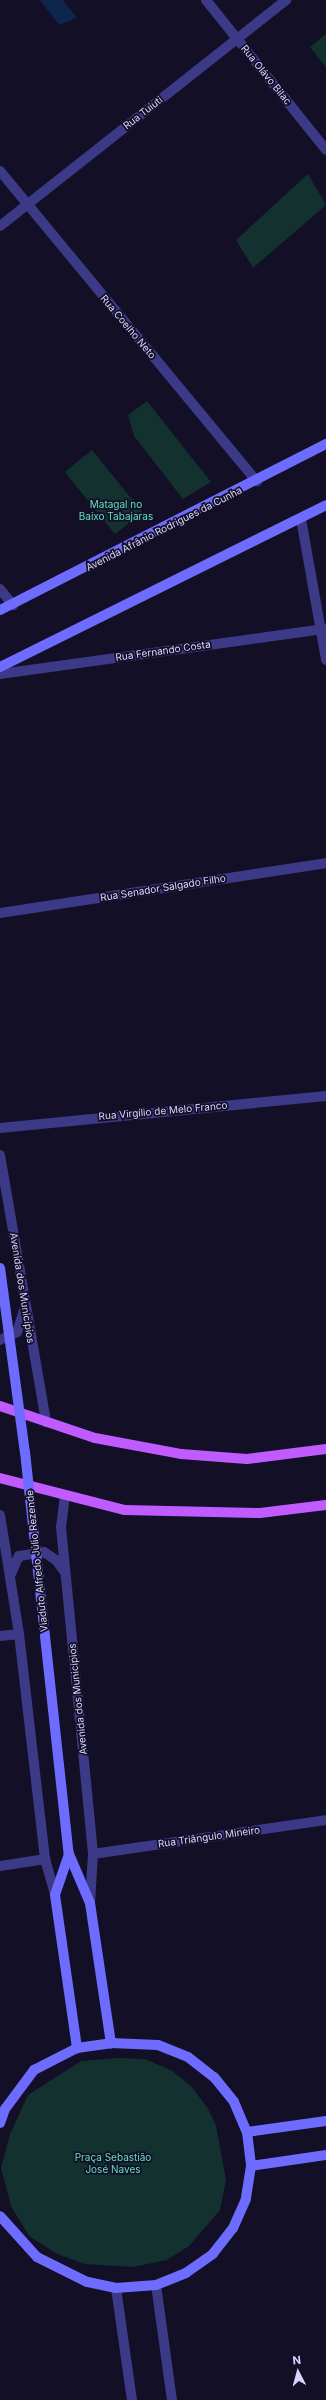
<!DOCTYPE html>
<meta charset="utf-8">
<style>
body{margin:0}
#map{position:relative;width:326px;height:2400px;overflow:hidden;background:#130f27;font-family:Inter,sans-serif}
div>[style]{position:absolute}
.green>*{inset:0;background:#12312f;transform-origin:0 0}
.water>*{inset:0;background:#0e264c}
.street>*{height:10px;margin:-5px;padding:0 5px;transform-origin:5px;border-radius:5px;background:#3c3a86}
.secondary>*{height:10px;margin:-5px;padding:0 5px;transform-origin:5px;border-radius:5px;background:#6e6cff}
.primary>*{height:10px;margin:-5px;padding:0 5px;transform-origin:5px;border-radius:5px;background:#c05cff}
.secondary-bridge>*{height:10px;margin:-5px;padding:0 5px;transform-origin:5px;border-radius:5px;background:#6e6cff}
span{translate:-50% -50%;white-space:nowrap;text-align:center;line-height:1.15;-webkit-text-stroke:3.5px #130f27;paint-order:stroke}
.street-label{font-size:10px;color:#d9d5ff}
.park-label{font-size:10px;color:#60e0bf}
.north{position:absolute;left:278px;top:2352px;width:40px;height:40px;-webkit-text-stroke:3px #130f27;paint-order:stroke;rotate:354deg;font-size:11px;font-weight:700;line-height:16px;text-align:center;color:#d9d5ff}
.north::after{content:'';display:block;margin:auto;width:14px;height:18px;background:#d9d5ff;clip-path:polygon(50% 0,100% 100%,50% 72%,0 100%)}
</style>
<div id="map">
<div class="green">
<i style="clip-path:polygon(326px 34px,326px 67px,310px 47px)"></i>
<i style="clip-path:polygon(308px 174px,326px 205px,253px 268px,236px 240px)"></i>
<i style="clip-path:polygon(147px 401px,211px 482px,183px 499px,134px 436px,128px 415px)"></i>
<i style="left:92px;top:450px;width:80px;height:35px;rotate:51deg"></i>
<i style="clip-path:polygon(118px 2058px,145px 2059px,171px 2070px,191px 2086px,207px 2107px,216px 2125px,226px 2180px,220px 2210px,189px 2246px,167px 2260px,133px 2267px,85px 2264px,57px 2254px,29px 2236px,11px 2206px,1px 2168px,10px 2134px,28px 2095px,81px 2061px)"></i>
</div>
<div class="water">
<i style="clip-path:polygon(40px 0,63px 0,77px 18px,59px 25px)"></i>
</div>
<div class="street">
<i style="left:206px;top:0;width:192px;rotate:51.3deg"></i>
<i style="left:0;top:171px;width:403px;rotate:50.4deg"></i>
<i style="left:0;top:226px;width:365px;rotate:-38.3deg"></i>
<i style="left:301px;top:519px;width:143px;rotate:79.9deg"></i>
<i style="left:0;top:589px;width:21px;rotate:51deg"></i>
<i style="left:0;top:674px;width:329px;rotate:-7.9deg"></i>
<i style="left:0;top:913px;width:330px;rotate:-8.7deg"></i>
<i style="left:0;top:1128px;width:328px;rotate:-5.6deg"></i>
<i style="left:0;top:1155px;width:271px;rotate:80.2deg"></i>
<i style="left:0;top:1340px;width:19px;rotate:-25deg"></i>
<i style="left:17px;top:1332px;width:22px;rotate:-72deg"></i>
<i style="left:65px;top:1495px;width:32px;rotate:97deg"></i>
<i style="left:61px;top:1527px;width:329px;rotate:84.4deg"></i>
<i style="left:93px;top:1854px;width:49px;rotate:93.5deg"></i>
<i style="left:0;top:1515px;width:121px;rotate:80.9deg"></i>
<i style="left:19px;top:1634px;width:226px;rotate:83.4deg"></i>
<i style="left:45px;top:1859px;width:37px;rotate:74deg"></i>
<i style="left:10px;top:1576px;width:22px;rotate:-66deg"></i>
<i style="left:19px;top:1556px;width:25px;rotate:-9deg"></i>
<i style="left:44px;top:1552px;width:14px;rotate:34deg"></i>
<i style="left:56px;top:1560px;width:14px;rotate:54deg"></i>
<i style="left:0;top:1636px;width:19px;rotate:-6deg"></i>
<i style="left:93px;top:1854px;width:235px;rotate:-8.3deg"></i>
<i style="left:0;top:1866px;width:46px;rotate:-8.8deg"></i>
<i style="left:156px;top:2285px;width:116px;rotate:82.1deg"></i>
<i style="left:116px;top:2288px;width:113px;rotate:81.9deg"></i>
</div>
<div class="secondary">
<i style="left:0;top:610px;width:366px;rotate:-27deg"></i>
<i style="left:0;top:667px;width:364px;rotate:-26.4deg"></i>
<i style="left:69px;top:1854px;width:43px;rotate:108.9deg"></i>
<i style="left:55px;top:1895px;width:155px;rotate:81.8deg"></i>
<i style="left:69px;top:1854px;width:53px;rotate:66.8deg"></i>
<i style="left:90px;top:1903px;width:142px;rotate:81.5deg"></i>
<i style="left:0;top:2123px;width:15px;rotate:-70deg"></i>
<i style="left:5px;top:2109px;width:49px;rotate:-53.4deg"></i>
<i style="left:34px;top:2070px;width:48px;rotate:-27.1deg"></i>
<i style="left:77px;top:2048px;width:34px;rotate:-8deg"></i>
<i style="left:111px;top:2043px;width:47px;rotate:2.4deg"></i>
<i style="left:158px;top:2045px;width:32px;rotate:22deg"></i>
<i style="left:188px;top:2057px;width:33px;rotate:38deg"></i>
<i style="left:214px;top:2077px;width:32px;rotate:51deg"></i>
<i style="left:234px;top:2102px;width:33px;rotate:67deg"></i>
<i style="left:247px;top:2132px;width:34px;rotate:83deg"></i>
<i style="left:251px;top:2166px;width:33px;rotate:99deg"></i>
<i style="left:246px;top:2199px;width:32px;rotate:114deg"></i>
<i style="left:233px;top:2228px;width:33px;rotate:128deg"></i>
<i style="left:213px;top:2254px;width:33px;rotate:145deg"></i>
<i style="left:186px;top:2273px;width:32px;rotate:158deg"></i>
<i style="left:156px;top:2285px;width:40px;rotate:175.7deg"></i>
<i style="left:116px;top:2288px;width:30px;rotate:-168deg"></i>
<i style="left:87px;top:2282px;width:56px;rotate:-153.4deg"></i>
<i style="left:37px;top:2257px;width:55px;rotate:-132.1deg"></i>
<i style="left:247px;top:2132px;width:80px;rotate:-7.9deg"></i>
<i style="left:251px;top:2166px;width:76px;rotate:-8.3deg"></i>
</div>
<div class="primary">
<i style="left:0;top:1406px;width:100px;rotate:18.6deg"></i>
<i style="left:95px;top:1438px;width:87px;rotate:10.5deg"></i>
<i style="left:181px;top:1454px;width:66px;rotate:4.3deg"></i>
<i style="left:247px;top:1459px;width:80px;rotate:-7.2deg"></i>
<i style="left:0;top:1478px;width:129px;rotate:14.4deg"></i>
<i style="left:125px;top:1510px;width:135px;rotate:1.3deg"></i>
<i style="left:260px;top:1513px;width:66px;rotate:-6.9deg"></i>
</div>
<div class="secondary-bridge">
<i style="left:0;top:1268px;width:186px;rotate:82.3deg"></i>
<i style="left:25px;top:1452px;width:404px;rotate:83.8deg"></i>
</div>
<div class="street-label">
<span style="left:266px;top:75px;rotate:51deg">Rua Olávo Bilac</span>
<span style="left:143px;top:113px;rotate:-38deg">Rua Tuiuti</span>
<span style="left:128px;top:327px;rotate:50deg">Rua Coelho Neto</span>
<span style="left:164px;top:529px;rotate:-27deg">Avenida Afrânio Rodrigues da Cunha</span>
<span style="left:163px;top:651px;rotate:-8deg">Rua Fernando Costa</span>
<span style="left:163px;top:888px;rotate:-9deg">Rua Senador Salgado Filho</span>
<span style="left:163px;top:1111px;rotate:-5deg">Rua Virgílio de Melo Franco</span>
<span style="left:22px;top:1288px;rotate:81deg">Avenida dos Municípios</span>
<span style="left:37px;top:1561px;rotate:-96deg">Viaduto Alfredo Júlio Rezende</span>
<span style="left:78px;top:1699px;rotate:-96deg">Avenida dos Municípios</span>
<span style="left:209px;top:1837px;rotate:-8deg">Rua Triângulo Mineiro</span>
</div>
<div class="park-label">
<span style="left:116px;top:510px">Matagal no<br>Baixo Tabajaras</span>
<span style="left:113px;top:2163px">Praça Sebastião<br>José Naves</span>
</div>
<div class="north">N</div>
</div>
